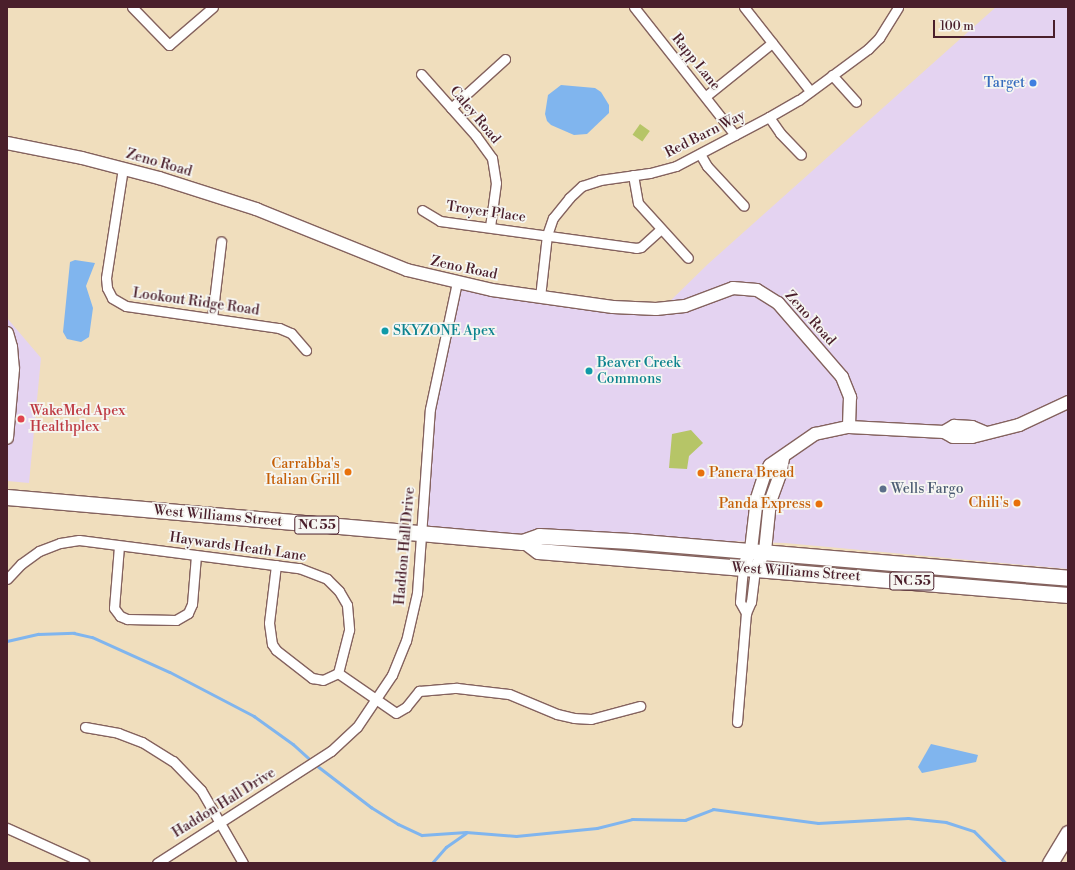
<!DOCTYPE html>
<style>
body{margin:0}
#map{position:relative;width:1075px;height:870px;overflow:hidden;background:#f0debd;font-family:"Libre Bodoni",serif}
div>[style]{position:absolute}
.built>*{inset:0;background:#e4d3f1}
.green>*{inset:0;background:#b6c567;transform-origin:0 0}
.water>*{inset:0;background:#80b5ee}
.stream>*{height:2.5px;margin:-1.25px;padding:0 1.25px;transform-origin:1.25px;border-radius:1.25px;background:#80b5ee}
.roads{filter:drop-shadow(1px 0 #84625e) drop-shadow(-1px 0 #84625e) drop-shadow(0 1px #84625e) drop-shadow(0 -1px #84625e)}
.minor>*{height:9px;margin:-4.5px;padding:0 4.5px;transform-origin:4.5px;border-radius:4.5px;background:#fff}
.tertiary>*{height:12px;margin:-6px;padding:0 6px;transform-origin:6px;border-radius:6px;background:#fff}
.primary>*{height:15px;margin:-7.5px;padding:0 7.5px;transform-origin:7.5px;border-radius:7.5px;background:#fff}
.trunk>*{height:15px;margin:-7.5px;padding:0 7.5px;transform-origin:7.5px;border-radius:7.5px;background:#fff}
.dots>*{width:11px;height:11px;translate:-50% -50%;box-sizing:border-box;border:2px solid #f6f6f2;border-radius:50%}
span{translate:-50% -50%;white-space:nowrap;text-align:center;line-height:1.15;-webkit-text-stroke:3.5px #f6f6f2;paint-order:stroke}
.shield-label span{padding:1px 3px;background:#f6f6f2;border:1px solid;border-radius:3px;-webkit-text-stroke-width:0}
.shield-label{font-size:13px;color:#4a1f2b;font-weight:700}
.street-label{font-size:14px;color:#4a1f2b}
.shop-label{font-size:14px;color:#366cbe}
.right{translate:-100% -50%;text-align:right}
.culture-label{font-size:14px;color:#0d838f}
.left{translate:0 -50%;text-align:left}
.health-label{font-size:14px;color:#be3a42}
.food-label{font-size:14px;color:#c56008}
.service-label{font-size:14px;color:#4e5e75}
.frame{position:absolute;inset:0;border:8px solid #4a1f2b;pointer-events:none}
.scale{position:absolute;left:933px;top:20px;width:122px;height:18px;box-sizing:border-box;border:2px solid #4a1f2b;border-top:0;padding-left:5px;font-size:12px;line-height:14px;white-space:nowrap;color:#4a1f2b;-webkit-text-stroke:3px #f6f6f2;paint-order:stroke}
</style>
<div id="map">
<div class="built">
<i style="clip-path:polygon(996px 7px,1068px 7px,1068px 569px,785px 543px,424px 530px,430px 409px,457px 282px,663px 308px,708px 264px)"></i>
<i style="clip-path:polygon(7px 318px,41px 358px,29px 483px,7px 481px)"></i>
</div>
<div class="green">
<i style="left:640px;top:124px;width:12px;height:13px;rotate:35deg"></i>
<i style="clip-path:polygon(691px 430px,703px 443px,689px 456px,687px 469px,669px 468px,672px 434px)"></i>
</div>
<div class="water">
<i style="clip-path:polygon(561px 85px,595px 88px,601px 92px,609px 105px,609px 113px,587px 134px,574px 135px,551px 125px,547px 121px,545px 114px,548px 95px)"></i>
<i style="clip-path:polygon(75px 260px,95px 263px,86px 286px,93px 308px,89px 337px,81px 342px,67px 339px,63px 332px,70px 262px)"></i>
<i style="clip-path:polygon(931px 744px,978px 755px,976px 762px,922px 773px,918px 767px)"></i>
</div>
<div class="stream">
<i style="left:7px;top:641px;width:32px;rotate:-13deg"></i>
<i style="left:38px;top:634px;width:36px;rotate:-2deg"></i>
<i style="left:74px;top:633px;width:18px;rotate:13deg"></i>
<i style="left:92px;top:637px;width:85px;rotate:24.2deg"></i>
<i style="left:170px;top:672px;width:95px;rotate:27.6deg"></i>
<i style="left:254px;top:716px;width:48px;rotate:35.7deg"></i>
<i style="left:293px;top:744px;width:24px;rotate:42deg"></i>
<i style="left:315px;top:764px;width:71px;rotate:37.5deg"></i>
<i style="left:371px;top:807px;width:32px;rotate:32deg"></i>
<i style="left:398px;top:824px;width:26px;rotate:25deg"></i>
<i style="left:422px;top:835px;width:44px;rotate:-3.9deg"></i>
<i style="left:466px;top:832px;width:50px;rotate:4.6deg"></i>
<i style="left:516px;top:836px;width:81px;rotate:-5.6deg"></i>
<i style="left:597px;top:828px;width:36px;rotate:-14deg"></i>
<i style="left:632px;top:819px;width:53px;rotate:1.1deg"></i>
<i style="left:685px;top:820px;width:30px;rotate:-21deg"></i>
<i style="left:713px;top:809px;width:106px;rotate:7.6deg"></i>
<i style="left:818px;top:823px;width:90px;rotate:-3.2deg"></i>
<i style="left:908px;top:818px;width:38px;rotate:6deg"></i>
<i style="left:946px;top:822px;width:29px;rotate:18deg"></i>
<i style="left:974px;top:831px;width:45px;rotate:45deg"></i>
<i style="left:432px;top:863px;width:21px;rotate:-49deg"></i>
<i style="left:446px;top:847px;width:24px;rotate:-35deg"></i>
</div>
<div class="roads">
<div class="minor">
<i style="left:132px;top:7px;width:53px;rotate:45.8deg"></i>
<i style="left:169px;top:45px;width:58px;rotate:-40.8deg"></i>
<i style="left:634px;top:7px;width:163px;rotate:51.7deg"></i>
<i style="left:744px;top:7px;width:107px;rotate:51.8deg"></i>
<i style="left:421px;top:74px;width:83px;rotate:48.4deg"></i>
<i style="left:476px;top:136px;width:27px;rotate:54deg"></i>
<i style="left:492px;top:158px;width:25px;rotate:81deg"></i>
<i style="left:496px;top:183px;width:44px;rotate:97.8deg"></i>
<i style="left:832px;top:75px;width:36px;rotate:48deg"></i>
<i style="left:706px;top:96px;width:85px;rotate:-38.8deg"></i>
<i style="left:451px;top:108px;width:73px;rotate:-42.2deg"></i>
<i style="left:769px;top:117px;width:19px;rotate:55deg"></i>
<i style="left:780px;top:133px;width:30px;rotate:46deg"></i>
<i style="left:700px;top:154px;width:14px;rotate:60deg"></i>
<i style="left:707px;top:166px;width:54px;rotate:47.2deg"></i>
<i style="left:123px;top:168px;width:111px;rotate:98.8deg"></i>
<i style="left:106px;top:278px;width:10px;rotate:84deg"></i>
<i style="left:107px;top:288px;width:11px;rotate:63deg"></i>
<i style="left:112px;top:298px;width:16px;rotate:30deg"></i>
<i style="left:126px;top:306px;width:155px;rotate:8.2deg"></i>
<i style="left:279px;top:328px;width:13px;rotate:23deg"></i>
<i style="left:291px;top:333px;width:23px;rotate:49deg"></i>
<i style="left:633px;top:175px;width:28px;rotate:80deg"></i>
<i style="left:638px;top:203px;width:74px;rotate:47.7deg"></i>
<i style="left:422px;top:210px;width:21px;rotate:31deg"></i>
<i style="left:440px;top:221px;width:198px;rotate:7.8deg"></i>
<i style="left:636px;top:248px;width:5px;rotate:-11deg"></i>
<i style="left:641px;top:247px;width:27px;rotate:-42deg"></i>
<i style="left:540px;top:297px;width:62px;rotate:-83.6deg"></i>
<i style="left:547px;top:235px;width:18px;rotate:-71deg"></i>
<i style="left:553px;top:218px;width:26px;rotate:-51deg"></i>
<i style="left:569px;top:198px;width:18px;rotate:-43deg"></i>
<i style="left:582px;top:186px;width:19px;rotate:-18deg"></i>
<i style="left:600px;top:180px;width:50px;rotate:-8deg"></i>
<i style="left:650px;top:173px;width:27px;rotate:-15deg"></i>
<i style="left:676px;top:166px;width:105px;rotate:-27.8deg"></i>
<i style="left:769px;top:117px;width:34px;rotate:-30deg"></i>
<i style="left:799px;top:100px;width:86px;rotate:-36.5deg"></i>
<i style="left:868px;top:49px;width:16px;rotate:-45deg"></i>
<i style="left:879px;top:38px;width:36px;rotate:-58deg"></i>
<i style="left:212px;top:318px;width:77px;rotate:-83.2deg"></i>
<i style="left:119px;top:546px;width:62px;rotate:94.6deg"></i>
<i style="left:114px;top:608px;width:10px;rotate:53deg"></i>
<i style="left:120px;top:616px;width:8px;rotate:23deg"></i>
<i style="left:127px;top:619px;width:49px;rotate:1.2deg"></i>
<i style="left:176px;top:620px;width:14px;rotate:-30deg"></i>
<i style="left:188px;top:613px;width:10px;rotate:-66deg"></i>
<i style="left:192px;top:604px;width:49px;rotate:-85.3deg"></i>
<i style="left:276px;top:565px;width:58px;rotate:96.9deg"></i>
<i style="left:269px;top:623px;width:21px;rotate:82deg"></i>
<i style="left:272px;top:644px;width:7px;rotate:56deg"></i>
<i style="left:276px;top:650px;width:46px;rotate:37.9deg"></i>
<i style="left:312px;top:678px;width:11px;rotate:10deg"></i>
<i style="left:323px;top:680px;width:17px;rotate:-25deg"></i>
<i style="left:743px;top:568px;width:34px;rotate:95deg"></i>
<i style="left:740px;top:602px;width:13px;rotate:61deg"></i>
<i style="left:7px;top:579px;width:21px;rotate:-47deg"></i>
<i style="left:21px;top:564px;width:22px;rotate:-36deg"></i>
<i style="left:39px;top:551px;width:22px;rotate:-21deg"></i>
<i style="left:60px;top:543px;width:19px;rotate:-9deg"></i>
<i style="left:79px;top:540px;width:222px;rotate:7.3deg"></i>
<i style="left:299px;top:568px;width:30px;rotate:21deg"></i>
<i style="left:327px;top:579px;width:17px;rotate:45deg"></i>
<i style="left:339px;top:591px;width:16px;rotate:60deg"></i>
<i style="left:347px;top:605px;width:25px;rotate:85deg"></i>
<i style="left:349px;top:630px;width:44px;rotate:104.3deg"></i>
<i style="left:338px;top:673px;width:70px;rotate:34.6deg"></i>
<i style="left:396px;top:713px;width:12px;rotate:-31deg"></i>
<i style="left:406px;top:707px;width:21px;rotate:-51deg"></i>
<i style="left:419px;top:691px;width:38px;rotate:-5deg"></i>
<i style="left:457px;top:688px;width:52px;rotate:6.6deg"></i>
<i style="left:509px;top:694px;width:52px;rotate:22.6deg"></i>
<i style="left:557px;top:714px;width:17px;rotate:13deg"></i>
<i style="left:574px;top:718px;width:17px;rotate:3deg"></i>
<i style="left:591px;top:719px;width:51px;rotate:-14.9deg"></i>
<i style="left:737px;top:722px;width:109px;rotate:-85.3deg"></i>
<i style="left:746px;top:613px;width:12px;rotate:-66deg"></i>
<i style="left:751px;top:602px;width:33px;rotate:-83deg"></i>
<i style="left:85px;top:727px;width:34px;rotate:10deg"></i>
<i style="left:118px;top:733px;width:26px;rotate:21deg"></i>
<i style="left:142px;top:742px;width:36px;rotate:32deg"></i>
<i style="left:173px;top:761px;width:40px;rotate:46deg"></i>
<i style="left:201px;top:790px;width:84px;rotate:60.1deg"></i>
<i style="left:7px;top:828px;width:85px;rotate:24.4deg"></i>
<i style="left:157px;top:863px;width:207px;rotate:-32.8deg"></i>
<i style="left:331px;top:751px;width:35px;rotate:-43deg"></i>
<i style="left:357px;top:727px;width:63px;rotate:-56.1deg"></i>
<i style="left:392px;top:675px;width:37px;rotate:-68deg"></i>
<i style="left:406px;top:641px;width:49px;rotate:-77.1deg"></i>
<i style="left:417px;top:593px;width:184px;rotate:-86deg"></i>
<i style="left:430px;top:409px;width:130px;rotate:-78deg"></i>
</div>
<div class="tertiary">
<i style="left:7px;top:143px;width:76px;rotate:11.3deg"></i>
<i style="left:82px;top:158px;width:80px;rotate:14.6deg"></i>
<i style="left:159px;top:178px;width:102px;rotate:17.7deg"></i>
<i style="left:256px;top:209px;width:163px;rotate:22deg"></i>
<i style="left:407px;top:270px;width:87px;rotate:13.2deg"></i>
<i style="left:492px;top:290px;width:122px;rotate:8deg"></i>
<i style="left:613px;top:307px;width:43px;rotate:2.7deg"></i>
<i style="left:656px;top:309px;width:29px;rotate:-6deg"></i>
<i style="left:685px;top:306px;width:51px;rotate:-20.6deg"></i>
<i style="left:733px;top:288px;width:24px;rotate:5deg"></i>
<i style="left:757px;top:290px;width:25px;rotate:32deg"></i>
<i style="left:778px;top:303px;width:98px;rotate:49.1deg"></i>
<i style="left:842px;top:377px;width:22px;rotate:68deg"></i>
<i style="left:850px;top:397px;width:30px;rotate:92deg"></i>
<i style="left:7px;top:333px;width:15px;rotate:74deg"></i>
<i style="left:11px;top:347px;width:22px;rotate:85deg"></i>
<i style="left:13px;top:369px;width:69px;rotate:95deg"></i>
<i style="left:944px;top:432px;width:12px;rotate:-31deg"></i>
<i style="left:954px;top:426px;width:18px;rotate:3deg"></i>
<i style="left:972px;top:427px;width:13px;rotate:23deg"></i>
<i style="left:743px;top:568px;width:20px;rotate:-66deg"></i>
<i style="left:751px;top:550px;width:52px;rotate:-83.4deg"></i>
<i style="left:757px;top:498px;width:25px;rotate:-72deg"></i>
<i style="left:765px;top:474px;width:10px;rotate:-61deg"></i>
<i style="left:770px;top:465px;width:55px;rotate:-34.6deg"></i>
<i style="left:815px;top:434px;width:35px;rotate:-12deg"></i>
<i style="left:849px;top:427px;width:95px;rotate:3deg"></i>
<i style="left:944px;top:432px;width:10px;rotate:29deg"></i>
<i style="left:953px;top:437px;width:19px"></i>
<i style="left:972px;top:437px;width:49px;rotate:-14.3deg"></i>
<i style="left:1019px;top:425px;width:54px;rotate:-25.1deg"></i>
<i style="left:755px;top:569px;width:21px;rotate:-61deg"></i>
<i style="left:765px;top:551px;width:49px;rotate:-84.2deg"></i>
<i style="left:770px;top:502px;width:30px;rotate:-70deg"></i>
<i style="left:780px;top:474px;width:16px;rotate:-79deg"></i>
</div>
<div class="primary">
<i style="left:7px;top:497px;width:517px;rotate:4.99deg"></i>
<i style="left:522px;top:542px;width:18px;rotate:-19deg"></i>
<i style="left:539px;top:536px;width:91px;rotate:3.1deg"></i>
<i style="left:630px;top:541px;width:440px;rotate:4.8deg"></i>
<i style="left:526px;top:542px;width:15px;rotate:37deg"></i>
<i style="left:538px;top:551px;width:532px;rotate:4.75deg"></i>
</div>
<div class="trunk">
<i style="left:1050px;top:863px;width:35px;rotate:-59deg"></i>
</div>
</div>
<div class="dots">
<i style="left:1033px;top:83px;background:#3f7fe0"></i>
<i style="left:385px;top:331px;background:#0f9aa8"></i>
<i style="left:589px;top:371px;background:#0f9aa8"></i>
<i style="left:21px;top:419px;background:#e0444e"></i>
<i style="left:348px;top:472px;background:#e8710a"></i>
<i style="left:701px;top:473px;background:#e8710a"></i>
<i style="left:883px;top:489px;background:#5c6f8a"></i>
<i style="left:1017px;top:503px;background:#e8710a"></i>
<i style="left:819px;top:504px;background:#e8710a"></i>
</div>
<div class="shield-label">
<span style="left:317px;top:525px">NC 55</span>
<span style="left:912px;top:581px">NC 55</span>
</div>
<div class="street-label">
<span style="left:696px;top:62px;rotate:51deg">Rapp Lane</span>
<span style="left:475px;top:115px;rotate:50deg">Caley Road</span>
<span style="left:705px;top:134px;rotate:-27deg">Red Barn Way</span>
<span style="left:159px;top:163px;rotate:16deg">Zeno Road</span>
<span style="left:486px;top:212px;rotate:8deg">Troyer Place</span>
<span style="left:464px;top:268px;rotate:12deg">Zeno Road</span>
<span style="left:196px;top:302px;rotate:8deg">Lookout Ridge Road</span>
<span style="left:810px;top:318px;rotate:48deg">Zeno Road</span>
<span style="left:218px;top:516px;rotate:5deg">West Williams Street</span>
<span style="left:405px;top:546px;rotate:-85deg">Haddon Hall Drive</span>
<span style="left:238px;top:547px;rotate:8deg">Haywards Heath Lane</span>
<span style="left:796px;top:572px;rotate:4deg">West Williams Street</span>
<span style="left:224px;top:803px;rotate:-32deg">Haddon Hall Drive</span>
</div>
<div class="shop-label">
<span class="right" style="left:1025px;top:83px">Target</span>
</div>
<div class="culture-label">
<span class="left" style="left:393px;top:331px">SKYZONE Apex</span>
<span class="left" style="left:597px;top:371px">Beaver Creek<br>Commons</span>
</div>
<div class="health-label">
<span class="left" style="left:30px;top:419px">WakeMed Apex<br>Healthplex</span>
</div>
<div class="food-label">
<span class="right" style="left:340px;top:472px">Carrabba's<br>Italian Grill</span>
<span class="left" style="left:709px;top:473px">Panera Bread</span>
<span class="right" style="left:1009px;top:503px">Chili's</span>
<span class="right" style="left:811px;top:504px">Panda Express</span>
</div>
<div class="service-label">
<span class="left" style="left:891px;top:489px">Wells Fargo</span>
</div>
<div class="frame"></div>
<div class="scale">100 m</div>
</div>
